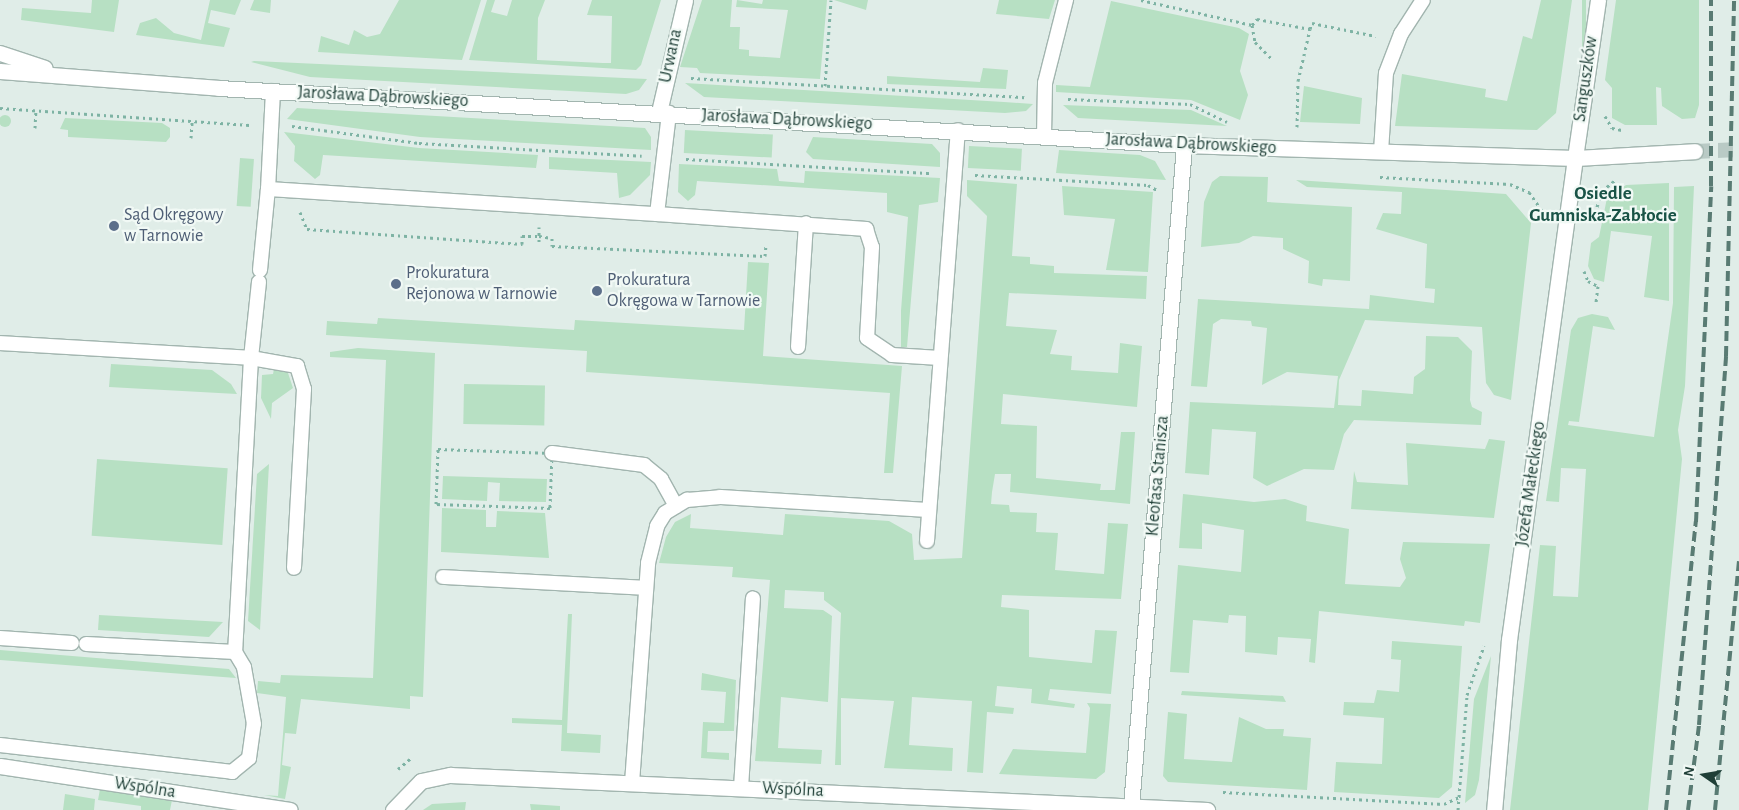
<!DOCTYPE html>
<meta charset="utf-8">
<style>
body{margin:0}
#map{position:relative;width:1739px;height:810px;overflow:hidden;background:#e0ede8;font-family:"Alegreya Sans",sans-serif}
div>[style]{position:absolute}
.green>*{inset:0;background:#b7e0c3;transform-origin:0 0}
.round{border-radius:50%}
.minor-tunnel>*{height:15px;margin-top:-7.5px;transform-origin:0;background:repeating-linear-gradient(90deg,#b9cac5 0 15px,transparent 0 23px)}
.path>*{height:3px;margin-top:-1.5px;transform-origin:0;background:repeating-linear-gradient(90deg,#7eb3a4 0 2.5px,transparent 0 6.5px)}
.roads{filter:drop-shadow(1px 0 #a2b5af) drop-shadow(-1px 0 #a2b5af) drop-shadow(0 1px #a2b5af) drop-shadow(0 -1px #a2b5af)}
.service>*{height:14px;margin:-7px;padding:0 7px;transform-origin:7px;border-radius:7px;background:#fff}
.minor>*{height:15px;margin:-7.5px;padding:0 7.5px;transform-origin:7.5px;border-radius:7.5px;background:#fff}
.tertiary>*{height:15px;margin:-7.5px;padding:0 7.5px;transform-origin:7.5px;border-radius:7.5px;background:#fff}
.rail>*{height:4px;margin-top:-2px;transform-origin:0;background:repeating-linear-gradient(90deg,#597b73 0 10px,transparent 0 15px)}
.dots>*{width:14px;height:14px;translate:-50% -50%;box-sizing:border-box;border:2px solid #f1f9f5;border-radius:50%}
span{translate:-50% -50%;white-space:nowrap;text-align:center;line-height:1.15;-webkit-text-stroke:4.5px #f1f9f5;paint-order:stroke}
.street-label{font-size:18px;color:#1f3f37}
.service-label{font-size:18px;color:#4e5e75}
.left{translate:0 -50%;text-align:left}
.neighbourhood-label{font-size:19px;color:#195346;font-weight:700}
.north{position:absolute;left:1679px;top:750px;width:50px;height:50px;-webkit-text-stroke:4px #f1f9f5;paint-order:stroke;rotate:283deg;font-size:14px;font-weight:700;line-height:20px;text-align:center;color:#1f3f37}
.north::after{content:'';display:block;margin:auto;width:18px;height:22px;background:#1f3f37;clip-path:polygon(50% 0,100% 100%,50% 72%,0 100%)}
</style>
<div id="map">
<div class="green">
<i style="clip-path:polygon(92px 0,119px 0,114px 32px,21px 20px,22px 8px,91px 13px)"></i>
<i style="clip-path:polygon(210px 0,241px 0,235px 15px,211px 10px,208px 23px,230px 28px,224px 47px,136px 35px,140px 23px,156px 18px,174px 33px,201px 40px)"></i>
<i style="clip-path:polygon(254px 0,271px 0,270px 13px,250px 10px)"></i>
<i style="clip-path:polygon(399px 0,481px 0,462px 60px,318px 52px,321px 36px,349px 45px,354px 30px,367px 37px,380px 34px)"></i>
<i style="clip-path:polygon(487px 0,495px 0,491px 12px,507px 16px,512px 0,545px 0,538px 18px,537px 60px,603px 63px,611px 63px,612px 16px,587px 15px,592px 0,661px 0,641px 65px,636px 70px,469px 60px)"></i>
<i style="clip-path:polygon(702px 0,732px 0,730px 27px,740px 27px,739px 49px,749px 50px,749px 56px,780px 58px,788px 10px,736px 7px,737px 0,762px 4px,763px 0,827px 0,820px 79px,700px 73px,697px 68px,680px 67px)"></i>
<i style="clip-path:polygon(834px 0,868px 0,866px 10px)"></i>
<i style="clip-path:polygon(999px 0,1055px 0,1049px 19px,996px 14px)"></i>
<i style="clip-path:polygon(1541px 0,1572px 0,1556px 113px,1537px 130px,1395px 126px,1402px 74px,1486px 89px,1485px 97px,1507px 101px,1523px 36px,1532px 39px)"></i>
<i style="left:1582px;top:0;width:4px;height:84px"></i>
<i style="clip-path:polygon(1616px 0,1699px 0,1699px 105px,1695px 118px,1682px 119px,1662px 106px,1661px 88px,1656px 87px,1657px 125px,1625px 125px,1612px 118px,1612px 88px,1605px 80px)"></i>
<i style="clip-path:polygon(1111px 1px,1239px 28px,1249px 34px,1240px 71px,1248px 95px,1240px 120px,1191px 100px,1056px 92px,1056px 85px,1090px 87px)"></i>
<i style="clip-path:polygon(251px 62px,254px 61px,647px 79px,639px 90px,626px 94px,310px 77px)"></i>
<i style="clip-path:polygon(983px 68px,1008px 70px,1006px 89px,887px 84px,887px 76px,980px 82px)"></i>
<i style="clip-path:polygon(685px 83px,1004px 102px,1033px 104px,1026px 111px,1005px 113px,704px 97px)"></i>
<i style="clip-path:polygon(1304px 86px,1362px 98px,1360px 124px,1300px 122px)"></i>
<i style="clip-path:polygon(1063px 105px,1191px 110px,1227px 126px,1078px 118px)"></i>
<i style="clip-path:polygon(297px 108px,645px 128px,651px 137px,651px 150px,420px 137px,287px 119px)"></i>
<i class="round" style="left:-1px;top:115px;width:12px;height:12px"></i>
<i style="clip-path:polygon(65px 118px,162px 123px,170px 128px,170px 137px,166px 142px,68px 137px,68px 130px,60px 129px)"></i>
<i style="left:685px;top:130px;width:88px;height:23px;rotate:3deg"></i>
<i style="clip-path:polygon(284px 132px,419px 148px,538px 155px,536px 168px,323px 155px,320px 175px,315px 179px,294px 161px,295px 146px)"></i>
<i style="clip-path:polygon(813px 137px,932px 144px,940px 153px,940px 167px,813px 159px,806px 152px)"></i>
<i style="left:969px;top:146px;width:53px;height:22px;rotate:3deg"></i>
<i style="clip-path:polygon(1059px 150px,1140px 155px,1155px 161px,1166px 180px,1056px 173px)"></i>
<i style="clip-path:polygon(549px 157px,651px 162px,650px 175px,630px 195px,619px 198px,617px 173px,549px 169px)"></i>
<i style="left:240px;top:158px;width:14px;height:48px;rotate:4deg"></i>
<i style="clip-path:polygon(679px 164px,777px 169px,779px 181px,804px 183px,805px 171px,940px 178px,938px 202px,919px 205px,907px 347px,901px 347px,901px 311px,908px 217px,887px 212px,887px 193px,697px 181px,695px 195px,688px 201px,678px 192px)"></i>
<i style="clip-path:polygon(1220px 176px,1268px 177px,1267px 202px,1352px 207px,1350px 281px,1323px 279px,1322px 286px,1308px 283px,1309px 261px,1283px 249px,1283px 238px,1253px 236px,1239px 243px,1201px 247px,1204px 202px,1212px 182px)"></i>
<i style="clip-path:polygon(967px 180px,1017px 184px,1012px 256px,1030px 257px,1030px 264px,1054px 266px,1054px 273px,1147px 276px,1146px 299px,1009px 293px,1006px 326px,1057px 330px,1050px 354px,1072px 356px,1071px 370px,1118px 373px,1120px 343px,1142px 346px,1137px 407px,1003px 394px,1001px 424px,1037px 426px,1036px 478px,1101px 484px,1100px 490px,1115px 490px,1121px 432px,1135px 432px,1130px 504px,1010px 492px,1011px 474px,995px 474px,992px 492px,991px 504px,1009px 505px,1010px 512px,1037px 513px,1036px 532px,1058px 533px,1055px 570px,1104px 574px,1108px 523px,1128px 524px,1121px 599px,1002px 595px,1001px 607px,1029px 610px,1029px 657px,1092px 663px,1095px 630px,1117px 631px,1111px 694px,1050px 689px,1048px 700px,1075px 704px,1074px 708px,1031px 703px,1032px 689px,997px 686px,995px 706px,1014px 708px,1013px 714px,987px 712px,983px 773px,967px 772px,972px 701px,912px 697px,909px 745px,953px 748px,952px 771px,884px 768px,894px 701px,841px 698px,841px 765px,835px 765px,841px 613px,824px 600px,824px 592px,785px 590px,784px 608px,823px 610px,832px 616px,828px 702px,781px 697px,778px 748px,822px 750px,821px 764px,755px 761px,770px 580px,732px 577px,733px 567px,659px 563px,666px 537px,675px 522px,691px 514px,690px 528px,783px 535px,785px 514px,889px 521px,912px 534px,914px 560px,962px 558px,987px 216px,967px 196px)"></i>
<i style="clip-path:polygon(1296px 180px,1506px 194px,1531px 223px,1511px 400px,1494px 395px,1486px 383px,1482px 327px,1365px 320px,1339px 380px,1338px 405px,1361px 406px,1362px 390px,1413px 394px,1414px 377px,1425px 369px,1426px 336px,1458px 337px,1472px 351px,1470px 400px,1472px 407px,1482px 412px,1481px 425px,1354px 420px,1344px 434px,1334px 470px,1304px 469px,1267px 486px,1253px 478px,1256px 432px,1212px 429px,1209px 475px,1185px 473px,1190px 402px,1334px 408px,1338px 376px,1287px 372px,1262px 385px,1267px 328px,1252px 326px,1251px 321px,1221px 319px,1213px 324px,1207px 387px,1191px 386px,1198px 299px,1369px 309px,1370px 295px,1434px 303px,1435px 289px,1425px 288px,1427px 244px,1376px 229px,1383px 213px,1401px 214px,1402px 192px,1307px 187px)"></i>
<i style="clip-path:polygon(1669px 183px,1669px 301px,1644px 297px,1652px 236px,1611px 231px,1604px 282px,1594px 279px,1588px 266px,1591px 243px,1599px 237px,1607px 198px,1626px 185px)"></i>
<i style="clip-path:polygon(1062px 186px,1153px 192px,1148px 272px,1106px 270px,1115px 219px,1064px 215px)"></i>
<i style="clip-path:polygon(1694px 186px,1685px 386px,1678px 430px,1682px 459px,1648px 810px,1510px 810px,1540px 545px,1556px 546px,1553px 596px,1578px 597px,1586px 469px,1561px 468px,1559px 502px,1546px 501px,1571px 330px,1578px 318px,1592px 314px,1608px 317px,1615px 330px,1593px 326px,1579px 422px,1569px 421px,1568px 425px,1654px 437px,1673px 303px,1674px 187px)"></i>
<i style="clip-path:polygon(748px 262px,769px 263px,763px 356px,902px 366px,893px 473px,884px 473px,890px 393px,586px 372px,587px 351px,326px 335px,327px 321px,377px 324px,378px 318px,574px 330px,575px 320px,744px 330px)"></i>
<i style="clip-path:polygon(358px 348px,435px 353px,423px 697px,410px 696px,410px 709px,301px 699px,296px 734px,285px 733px,282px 765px,291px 767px,285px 799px,264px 795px,278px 796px,286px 697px,257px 693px,258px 681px,280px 683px,281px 675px,373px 678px,386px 360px,330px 357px,330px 352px)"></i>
<i style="clip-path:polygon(111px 364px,212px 370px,231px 384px,237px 394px,109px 387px)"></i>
<i style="clip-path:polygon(274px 369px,287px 370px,293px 388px,272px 403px,271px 419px,261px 398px,262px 375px,273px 374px)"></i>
<i style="left:464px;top:384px;width:81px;height:40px;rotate:1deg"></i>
<i style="clip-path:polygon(1489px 439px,1505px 441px,1494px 518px,1351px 509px,1354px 471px,1357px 482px,1408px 485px,1406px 443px,1485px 449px)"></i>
<i style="left:97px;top:459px;width:131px;height:77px;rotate:4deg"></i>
<i style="clip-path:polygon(269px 464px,260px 630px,248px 621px,257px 474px)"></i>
<i style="clip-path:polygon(443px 476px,547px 479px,546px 502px,499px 501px,500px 483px,488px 482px,487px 501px,442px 499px)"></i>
<i style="clip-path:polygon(1183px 494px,1254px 502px,1285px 499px,1307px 506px,1306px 521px,1349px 529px,1345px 584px,1400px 587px,1406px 578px,1400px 559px,1403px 542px,1490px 544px,1480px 623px,1465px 621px,1464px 626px,1319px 611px,1315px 663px,1309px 662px,1311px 639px,1278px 637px,1277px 655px,1245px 652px,1246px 616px,1229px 615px,1228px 623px,1193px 620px,1189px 673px,1170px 672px,1178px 565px,1241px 572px,1244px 530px,1202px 523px,1202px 549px,1179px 548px)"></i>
<i style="clip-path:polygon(442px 508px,486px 510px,486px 527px,496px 527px,497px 511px,545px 513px,549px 558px,441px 552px)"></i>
<i style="clip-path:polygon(568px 614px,572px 614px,567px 733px,601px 735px,600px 753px,561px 751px,562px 725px,512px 723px,512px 718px,562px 720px)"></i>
<i style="clip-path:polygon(99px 615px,223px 622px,209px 637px,98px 630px)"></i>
<i style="clip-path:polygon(1392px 641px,1462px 646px,1452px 787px,1439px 798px,1334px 792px,1336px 762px,1382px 764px,1384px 718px,1343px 715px,1344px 702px,1374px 703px,1377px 690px,1399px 692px,1401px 660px,1391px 659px)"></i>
<i style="clip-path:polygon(0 650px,229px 669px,236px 678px,0 660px)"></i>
<i style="clip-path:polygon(1491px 656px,1479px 780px,1475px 795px,1465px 803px,1474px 699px)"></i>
<i style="clip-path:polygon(702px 673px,736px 680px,734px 731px,708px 731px,707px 752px,729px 753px,729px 760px,701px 758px,703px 722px,724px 723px,726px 692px,701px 690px)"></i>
<i style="clip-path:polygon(1182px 691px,1283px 696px,1286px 702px,1181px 695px)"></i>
<i style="clip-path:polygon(1087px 703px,1111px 704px,1105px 772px,1096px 779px,999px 774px,1013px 749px,1086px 753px,1090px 708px)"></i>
<i style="clip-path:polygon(1168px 712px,1187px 714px,1184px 759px,1232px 762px,1239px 717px,1266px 729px,1284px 729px,1283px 736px,1311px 738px,1307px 790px,1168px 782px,1163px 776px)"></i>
<i style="clip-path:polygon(100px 789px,172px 800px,170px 810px,141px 810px,141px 806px,98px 800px)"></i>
<i style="clip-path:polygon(65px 794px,95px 799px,94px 810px,63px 810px)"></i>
<i style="clip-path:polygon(466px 802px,465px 810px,423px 810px,432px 804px)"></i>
<i style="clip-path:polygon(530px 804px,560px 806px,560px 810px,531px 810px)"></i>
</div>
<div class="minor-tunnel">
<i style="left:1695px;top:151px;width:44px;rotate:-2.6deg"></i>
</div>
<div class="path">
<i style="left:1141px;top:0;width:114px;rotate:12.7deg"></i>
<i style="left:1252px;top:25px;width:17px;rotate:80deg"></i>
<i style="left:1255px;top:42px;width:25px;rotate:45deg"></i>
<i style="left:1252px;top:25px;width:8px;rotate:-50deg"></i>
<i style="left:1257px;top:19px;width:54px;rotate:10.7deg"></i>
<i style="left:1310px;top:29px;width:6px;rotate:-72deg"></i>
<i style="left:1312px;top:23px;width:65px;rotate:11.5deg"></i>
<i style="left:691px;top:78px;width:334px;rotate:3.3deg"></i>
<i style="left:825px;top:86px;width:86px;rotate:-86deg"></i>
<i style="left:1068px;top:99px;width:122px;rotate:2.3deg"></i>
<i style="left:1190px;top:104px;width:41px;rotate:25.9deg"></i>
<i style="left:0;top:108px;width:250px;rotate:3.9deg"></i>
<i style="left:1605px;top:116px;width:14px;rotate:60deg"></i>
<i style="left:1612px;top:128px;width:10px;rotate:11deg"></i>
<i style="left:292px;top:126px;width:128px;rotate:7.6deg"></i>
<i style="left:419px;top:143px;width:223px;rotate:3.3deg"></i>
<i style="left:1297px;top:127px;width:46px;rotate:-88.8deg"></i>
<i style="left:1298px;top:81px;width:53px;rotate:-77deg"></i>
<i style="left:35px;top:128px;width:18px;rotate:-87deg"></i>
<i style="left:191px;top:138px;width:16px;rotate:-86deg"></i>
<i style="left:686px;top:159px;width:246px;rotate:3.3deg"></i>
<i style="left:975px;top:175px;width:173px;rotate:3.3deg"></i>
<i style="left:1148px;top:185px;width:10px;rotate:29deg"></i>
<i style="left:1380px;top:177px;width:130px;rotate:3.1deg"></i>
<i style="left:1510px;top:184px;width:21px;rotate:23deg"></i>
<i style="left:1529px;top:192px;width:24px;rotate:55deg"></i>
<i style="left:300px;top:212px;width:18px;rotate:68deg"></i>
<i style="left:307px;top:229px;width:216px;rotate:4deg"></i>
<i style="left:522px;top:244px;width:8px;rotate:-90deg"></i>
<i style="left:522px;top:236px;width:17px"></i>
<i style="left:539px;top:236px;width:13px;rotate:9deg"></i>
<i style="left:552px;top:238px;width:8px;rotate:90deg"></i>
<i style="left:552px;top:246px;width:213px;rotate:2.7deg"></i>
<i style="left:765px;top:256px;width:11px;rotate:-85deg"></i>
<i style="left:1588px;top:218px;width:5px;rotate:11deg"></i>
<i style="left:1593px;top:219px;width:29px;rotate:-72deg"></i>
<i style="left:1602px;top:191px;width:17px;rotate:-40deg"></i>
<i style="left:539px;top:242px;width:15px;rotate:-90deg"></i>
<i style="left:1584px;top:271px;width:11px;rotate:68deg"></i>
<i style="left:1588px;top:281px;width:11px;rotate:27deg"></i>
<i style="left:1598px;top:286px;width:16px;rotate:97deg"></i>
<i style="left:438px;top:449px;width:114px;rotate:2deg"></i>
<i style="left:552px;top:453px;width:55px;rotate:92.1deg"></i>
<i style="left:550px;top:508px;width:114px;rotate:-178deg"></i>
<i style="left:436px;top:504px;width:55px;rotate:-87.9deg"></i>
<i style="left:398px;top:769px;width:16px;rotate:-40deg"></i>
<i style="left:1223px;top:792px;width:221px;rotate:3.1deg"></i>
<i style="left:1444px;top:804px;width:17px;rotate:-25deg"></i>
<i style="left:1458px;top:810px;width:115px;rotate:-85.5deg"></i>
<i style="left:1467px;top:695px;width:52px;rotate:-70.9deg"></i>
</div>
<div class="roads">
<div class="service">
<i style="left:273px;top:91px;width:98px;rotate:92.9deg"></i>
<i style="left:268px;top:189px;width:390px;rotate:3.7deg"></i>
<i style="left:657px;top:214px;width:102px;rotate:-83.2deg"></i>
<i style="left:1044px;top:136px;width:53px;rotate:-88.9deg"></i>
<i style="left:1045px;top:83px;width:86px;rotate:-75.8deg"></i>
<i style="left:1381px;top:152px;width:79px;rotate:-86.4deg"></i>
<i style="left:1386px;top:73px;width:42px;rotate:-69deg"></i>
<i style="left:1401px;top:34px;width:40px;rotate:-57.1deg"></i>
<i style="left:657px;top:214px;width:210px;rotate:4.1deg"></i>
<i style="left:866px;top:229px;width:19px;rotate:72deg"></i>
<i style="left:872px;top:247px;width:91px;rotate:93.1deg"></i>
<i style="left:867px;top:338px;width:30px;rotate:34deg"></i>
<i style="left:892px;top:355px;width:48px;rotate:3.6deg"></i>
<i style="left:260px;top:270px;width:81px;rotate:-84.4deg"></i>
<i style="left:259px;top:282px;width:76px;rotate:96deg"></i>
<i style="left:251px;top:358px;width:47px;rotate:9.9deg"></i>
<i style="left:297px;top:366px;width:24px;rotate:73deg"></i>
<i style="left:304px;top:389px;width:179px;rotate:93.2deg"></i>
<i style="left:0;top:343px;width:251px;rotate:3.4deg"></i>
<i style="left:251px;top:358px;width:294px;rotate:93.1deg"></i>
<i style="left:235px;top:652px;width:149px;rotate:-176.9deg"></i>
<i style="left:798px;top:347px;width:124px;rotate:-86.3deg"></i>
<i style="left:552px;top:453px;width:93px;rotate:7.4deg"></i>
<i style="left:644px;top:465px;width:22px;rotate:39deg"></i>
<i style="left:661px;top:479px;width:31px;rotate:61deg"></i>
<i style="left:927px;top:541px;width:412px;rotate:-85.7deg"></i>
<i style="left:443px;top:577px;width:203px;rotate:3.1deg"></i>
<i style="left:0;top:638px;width:72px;rotate:4deg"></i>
<i style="left:0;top:745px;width:234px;rotate:6.6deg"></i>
<i style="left:232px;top:772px;width:22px;rotate:-39deg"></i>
<i style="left:249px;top:758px;width:34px;rotate:-82deg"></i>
<i style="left:254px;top:724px;width:58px;rotate:-100deg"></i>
<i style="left:244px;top:667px;width:17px;rotate:-121deg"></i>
<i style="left:632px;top:783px;width:221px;rotate:-85.8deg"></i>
<i style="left:648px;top:563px;width:38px;rotate:-76deg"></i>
<i style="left:657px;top:526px;width:15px;rotate:-58deg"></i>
<i style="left:665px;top:513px;width:26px;rotate:-31deg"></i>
<i style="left:687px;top:500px;width:33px;rotate:-5deg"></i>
<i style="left:720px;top:497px;width:209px;rotate:3.6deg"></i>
<i style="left:741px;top:788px;width:190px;rotate:-86.4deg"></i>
</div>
<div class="minor">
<i style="left:1598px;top:0;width:160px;rotate:98.3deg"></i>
<i style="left:1575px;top:158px;width:120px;rotate:-3.3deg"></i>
<i style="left:659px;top:112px;width:115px;rotate:-76.9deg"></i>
<i style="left:0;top:766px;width:293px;rotate:8.6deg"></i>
<i style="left:1131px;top:807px;width:664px;rotate:-85.42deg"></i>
<i style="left:393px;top:810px;width:40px;rotate:-46deg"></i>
<i style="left:421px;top:781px;width:30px;rotate:-12deg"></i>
<i style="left:450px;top:775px;width:758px;rotate:2.65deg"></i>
</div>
<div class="tertiary">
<i style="left:0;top:53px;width:47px;rotate:18.4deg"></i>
<i style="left:0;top:71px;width:220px;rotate:4.4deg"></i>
<i style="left:219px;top:88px;width:967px;rotate:3.38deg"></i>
<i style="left:1184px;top:145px;width:391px;rotate:1.9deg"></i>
<i style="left:1575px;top:158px;width:486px;rotate:97.8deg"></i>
<i style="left:1509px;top:640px;width:171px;rotate:95deg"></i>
</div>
</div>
<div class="rail">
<i style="left:1666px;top:810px;width:290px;rotate:-84.1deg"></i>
<i style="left:1696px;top:522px;width:336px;rotate:-87.4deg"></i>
<i style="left:1711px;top:186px;width:186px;rotate:-90deg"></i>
<i style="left:1688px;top:810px;width:86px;rotate:-82.6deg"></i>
<i style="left:1699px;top:725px;width:370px;rotate:-85.8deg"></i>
<i style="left:1726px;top:356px;width:356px;rotate:-88.7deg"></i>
<i style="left:1715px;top:810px;width:250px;rotate:-84.5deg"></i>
</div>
<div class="dots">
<i style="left:114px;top:226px;background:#5c6f8a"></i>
<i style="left:396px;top:284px;background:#5c6f8a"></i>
<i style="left:597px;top:291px;background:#5c6f8a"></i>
</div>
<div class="street-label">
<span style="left:671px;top:56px;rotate:-78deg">Urwana</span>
<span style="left:1586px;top:79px;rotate:-82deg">Sanguszków</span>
<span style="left:383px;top:97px;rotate:3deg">Jarosława Dąbrowskiego</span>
<span style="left:787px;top:120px;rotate:3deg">Jarosława Dąbrowskiego</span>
<span style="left:1191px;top:144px;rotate:3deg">Jarosława Dąbrowskiego</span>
<span style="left:1158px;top:476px;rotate:-85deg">Kleofasa Stanisza</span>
<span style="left:1531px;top:484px;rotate:-82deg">Józefa Małeckiego</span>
<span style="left:145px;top:788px;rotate:9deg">Wspólna</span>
<span style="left:793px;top:790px;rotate:3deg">Wspólna</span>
</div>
<div class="service-label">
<span class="left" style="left:124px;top:226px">Sąd Okręgowy<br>w Tarnowie</span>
<span class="left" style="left:406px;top:284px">Prokuratura<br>Rejonowa w Tarnowie</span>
<span class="left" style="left:607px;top:291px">Prokuratura<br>Okręgowa w Tarnowie</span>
</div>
<div class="neighbourhood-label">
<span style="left:1603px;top:205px">Osiedle<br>Gumniska-Zabłocie</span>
</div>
<div class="north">N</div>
</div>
